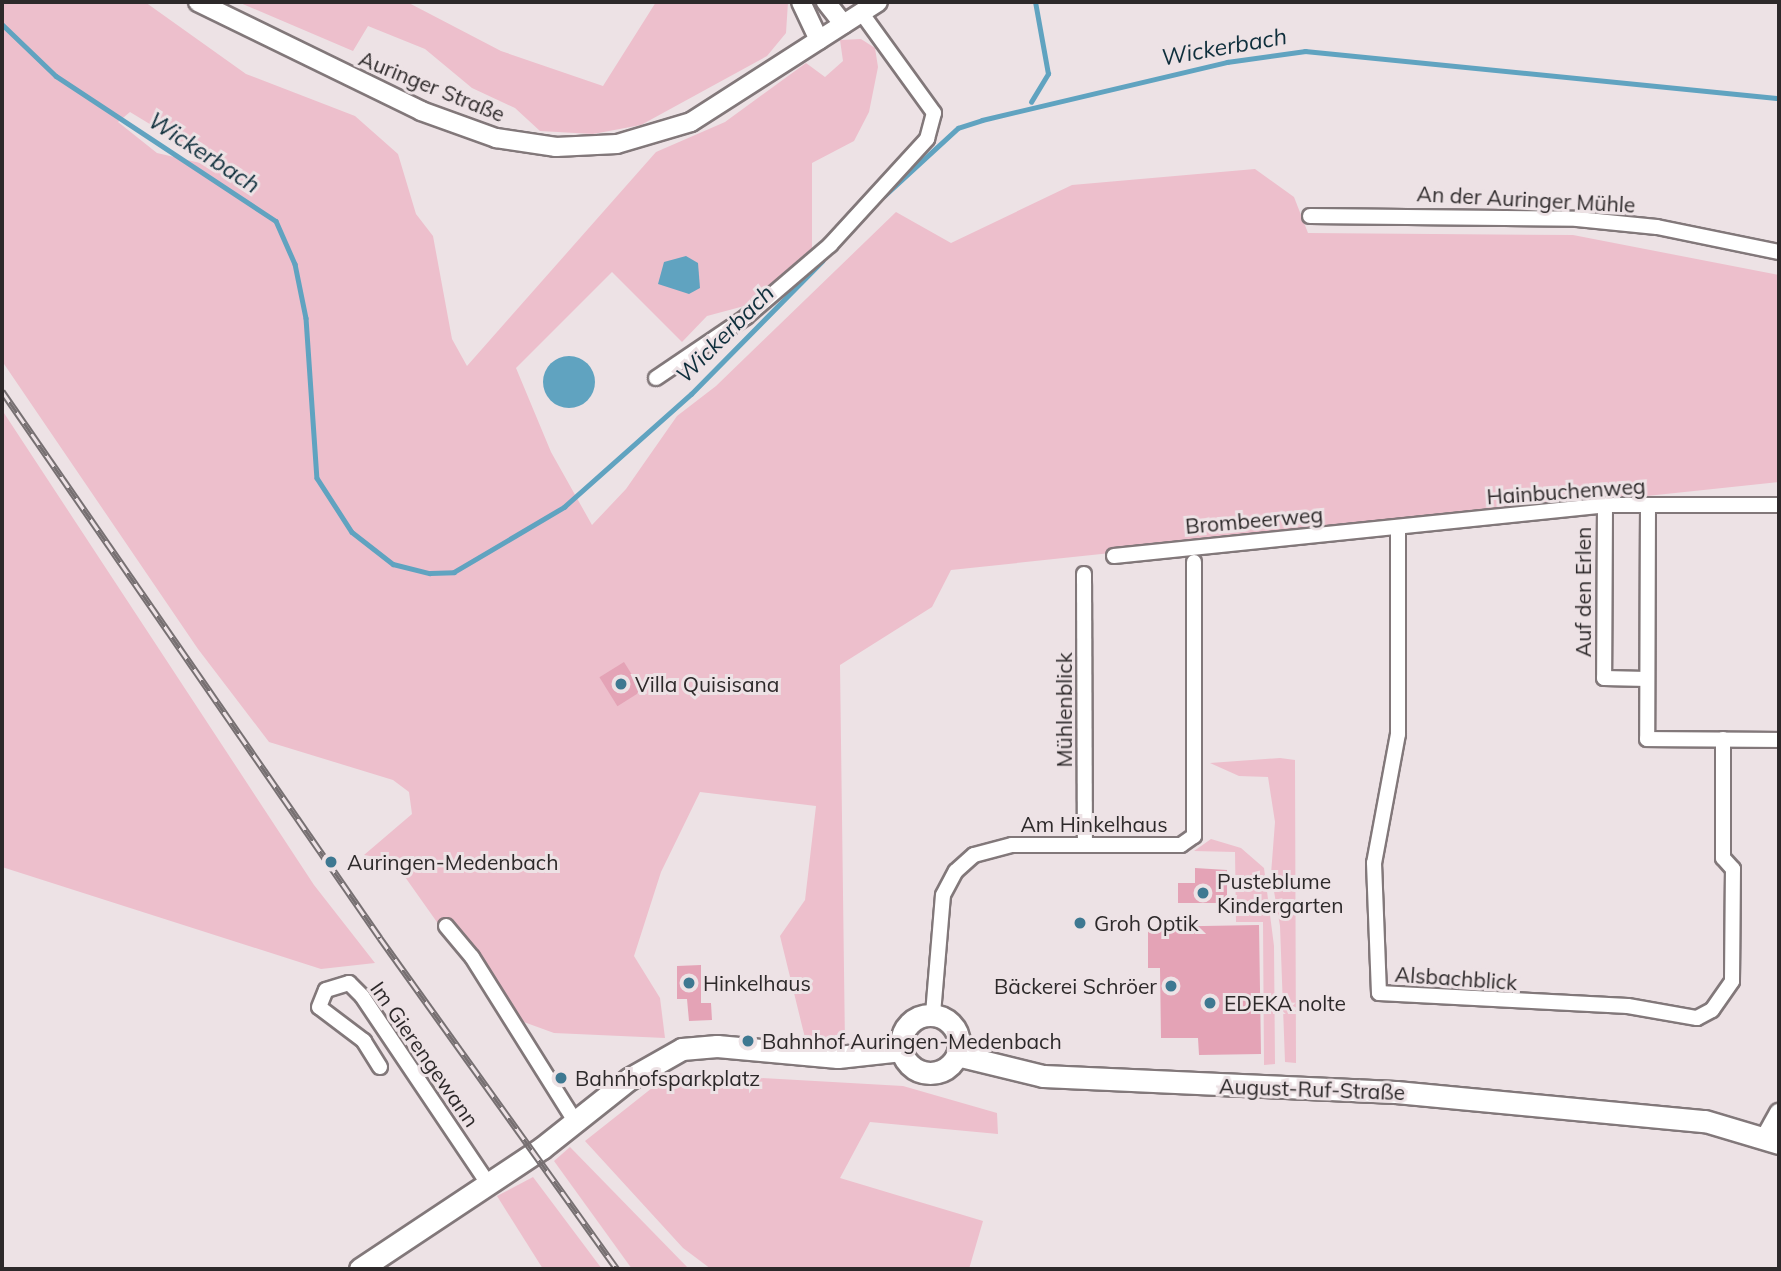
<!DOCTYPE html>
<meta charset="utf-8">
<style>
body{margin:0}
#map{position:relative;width:1781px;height:1271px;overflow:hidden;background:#ede2e5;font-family:Mulish,sans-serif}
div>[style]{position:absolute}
.green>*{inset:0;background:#edbfcc}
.water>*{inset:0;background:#60a3c0}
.round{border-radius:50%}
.stream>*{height:4.5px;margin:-2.25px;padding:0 2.25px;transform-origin:2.25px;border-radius:2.25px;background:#60a3c0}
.building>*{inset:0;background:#e4a3b6;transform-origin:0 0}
.roads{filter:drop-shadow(2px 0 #82787a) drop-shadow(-2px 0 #82787a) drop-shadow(0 2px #82787a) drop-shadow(0 -2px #82787a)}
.minor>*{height:14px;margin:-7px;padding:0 7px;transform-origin:7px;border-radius:7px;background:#fff}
.tertiary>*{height:18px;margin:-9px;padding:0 9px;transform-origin:9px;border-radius:9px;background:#fff}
.secondary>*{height:21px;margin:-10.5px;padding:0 10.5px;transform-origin:10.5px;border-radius:10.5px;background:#fff}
.secondary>.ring{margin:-10.5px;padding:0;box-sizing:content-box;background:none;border:21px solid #fff;border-radius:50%}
.rail>*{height:7px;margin-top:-3.5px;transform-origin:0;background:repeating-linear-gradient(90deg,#ede2e5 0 13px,#777072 0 26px);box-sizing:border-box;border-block:2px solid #777072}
.dots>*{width:19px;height:19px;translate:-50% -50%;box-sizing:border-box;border:4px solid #ede2e5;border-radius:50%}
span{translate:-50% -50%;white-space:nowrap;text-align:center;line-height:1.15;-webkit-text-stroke:6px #ede2e5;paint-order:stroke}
.street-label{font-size:21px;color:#2d292a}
.poi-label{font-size:21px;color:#2d292a}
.left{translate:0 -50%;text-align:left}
.right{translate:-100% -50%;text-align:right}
.water-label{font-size:23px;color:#0f2f3c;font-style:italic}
.frame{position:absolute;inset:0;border:4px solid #2d292a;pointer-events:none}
</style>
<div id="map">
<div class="green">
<i style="clip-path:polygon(evenodd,2px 2px,145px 2px,246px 74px,355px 116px,398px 154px,416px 214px,433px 236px,452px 339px,467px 366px,656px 152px,725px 122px,806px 63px,825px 77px,843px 61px,840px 40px,861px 39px,875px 48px,878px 67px,869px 112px,854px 141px,812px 163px,812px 248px,748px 305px,707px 316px,682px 342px,612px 272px,516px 368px,551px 452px,592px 525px,626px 489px,677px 416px,716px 386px,896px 212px,951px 243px,1072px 185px,1255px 169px,1294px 197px,1308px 233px,1573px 235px,1779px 275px,1779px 482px,951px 570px,932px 607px,840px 665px,845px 1045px,807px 1046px,780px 936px,805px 900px,816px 806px,700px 792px,661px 872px,634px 956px,660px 998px,665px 1038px,554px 1033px,502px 1014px,393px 860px,364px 855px,412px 814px,409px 792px,393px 780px,269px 742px,198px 649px,2px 361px,2px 2px,130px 112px,222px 168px,157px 153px,118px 122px,130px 112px)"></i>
<i style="clip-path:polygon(238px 2px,407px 2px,501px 51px,603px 86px,656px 2px,788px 2px,786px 33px,767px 56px,641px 125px,593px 134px,540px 131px,515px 108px,472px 88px,425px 49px,368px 26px,353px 51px)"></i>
<i style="clip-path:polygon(2px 410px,314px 885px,375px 963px,321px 969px,2px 867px)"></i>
<i style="clip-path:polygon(1280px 758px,1295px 760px,1296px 1063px,1285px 1062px,1280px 926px,1271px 874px,1275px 822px,1268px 777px,1239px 776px,1210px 763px)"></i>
<i style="clip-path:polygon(1211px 839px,1241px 848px,1264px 868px,1274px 946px,1275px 1064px,1264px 1065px,1263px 922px,1236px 922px,1235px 852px,1194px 851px)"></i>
<i style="clip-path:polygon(671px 1073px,903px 1086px,997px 1113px,998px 1134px,870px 1122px,840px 1178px,983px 1221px,969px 1269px,711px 1269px,683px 1248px,585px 1141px)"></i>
<i style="clip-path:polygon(570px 1147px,689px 1269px,632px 1269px,554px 1161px)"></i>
<i style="clip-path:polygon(533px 1177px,602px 1269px,543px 1269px,497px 1196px)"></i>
</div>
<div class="water">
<i style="clip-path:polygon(686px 256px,698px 263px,700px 288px,689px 294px,658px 284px,664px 262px)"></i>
<i class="round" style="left:543px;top:356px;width:52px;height:52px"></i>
</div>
<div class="stream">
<i style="left:2px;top:24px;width:75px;rotate:43.9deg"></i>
<i style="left:56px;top:76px;width:263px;rotate:33.4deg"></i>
<i style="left:276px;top:221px;width:47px;rotate:66.2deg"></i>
<i style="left:295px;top:264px;width:55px;rotate:78.5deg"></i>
<i style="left:306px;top:318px;width:160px;rotate:86.1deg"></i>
<i style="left:317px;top:478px;width:64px;rotate:57.1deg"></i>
<i style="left:352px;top:532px;width:52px;rotate:38deg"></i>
<i style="left:393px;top:564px;width:38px;rotate:14deg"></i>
<i style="left:430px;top:573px;width:24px;rotate:-2deg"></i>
<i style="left:454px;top:572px;width:128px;rotate:-30.6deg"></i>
<i style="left:564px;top:507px;width:170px;rotate:-41.7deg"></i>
<i style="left:691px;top:394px;width:187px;rotate:-45.4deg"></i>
<i style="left:1031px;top:102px;width:33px;rotate:-59deg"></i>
<i style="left:1048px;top:74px;width:73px;rotate:-100.2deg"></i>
<i style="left:884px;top:196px;width:100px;rotate:-42.6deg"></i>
<i style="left:958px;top:128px;width:25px;rotate:-18deg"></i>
<i style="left:982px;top:120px;width:252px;rotate:-13.3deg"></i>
<i style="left:1227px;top:62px;width:79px;rotate:-8deg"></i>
<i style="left:1305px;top:51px;width:476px;rotate:5.7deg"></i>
</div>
<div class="building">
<i style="left:624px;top:662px;width:34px;height:29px;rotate:58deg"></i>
<i style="clip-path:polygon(1195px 868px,1227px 870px,1227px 903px,1178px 903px,1178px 883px,1195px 883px)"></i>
<i style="clip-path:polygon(1259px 925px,1261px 1054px,1199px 1055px,1198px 1038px,1161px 1038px,1160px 968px,1148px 968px,1148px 927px)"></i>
<i style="clip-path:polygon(701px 965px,701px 1003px,711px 1003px,712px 1020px,689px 1021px,687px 999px,677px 999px,677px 966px)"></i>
</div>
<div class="roads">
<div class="minor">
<i style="left:1310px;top:216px;width:267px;rotate:0.6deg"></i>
<i style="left:1577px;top:219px;width:80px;rotate:5.7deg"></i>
<i style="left:1657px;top:227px;width:125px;rotate:11.6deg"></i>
<i style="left:656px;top:378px;width:109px;rotate:-34.1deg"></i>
<i style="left:746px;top:317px;width:111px;rotate:-40.6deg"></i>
<i style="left:830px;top:245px;width:144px;rotate:-47.5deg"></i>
<i style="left:927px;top:139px;width:27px;rotate:-75deg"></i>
<i style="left:934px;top:113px;width:125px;rotate:-125.9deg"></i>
<i style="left:1605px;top:505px;width:173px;rotate:90.3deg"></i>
<i style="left:1604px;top:678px;width:43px;rotate:1.3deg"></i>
<i style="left:1648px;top:505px;width:234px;rotate:90.2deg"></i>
<i style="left:1647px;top:739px;width:132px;rotate:0.4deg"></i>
<i style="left:1398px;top:528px;width:206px;rotate:90deg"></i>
<i style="left:1398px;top:734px;width:131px;rotate:100.5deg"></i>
<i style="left:1374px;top:863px;width:130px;rotate:87.8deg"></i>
<i style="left:1379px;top:993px;width:249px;rotate:3deg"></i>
<i style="left:1628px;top:1006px;width:70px;rotate:9.9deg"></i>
<i style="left:1697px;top:1018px;width:17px;rotate:-28deg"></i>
<i style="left:1712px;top:1010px;width:35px;rotate:-55deg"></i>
<i style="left:1732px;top:981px;width:112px;rotate:-89.5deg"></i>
<i style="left:1733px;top:869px;width:15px;rotate:-132deg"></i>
<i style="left:1723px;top:858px;width:119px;rotate:-90deg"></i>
<i style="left:1114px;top:556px;width:494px;rotate:-5.9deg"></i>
<i style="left:1605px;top:505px;width:174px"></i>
<i style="left:1084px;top:574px;width:271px;rotate:89.8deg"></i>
<i style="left:446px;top:926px;width:40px;rotate:50deg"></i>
<i style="left:472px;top:957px;width:196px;rotate:57.9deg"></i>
<i style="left:933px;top:1014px;width:119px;rotate:-85.2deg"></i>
<i style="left:943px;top:895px;width:27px;rotate:-62deg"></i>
<i style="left:956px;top:871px;width:24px;rotate:-42deg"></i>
<i style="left:974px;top:855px;width:39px;rotate:-15deg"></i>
<i style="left:1012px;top:845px;width:169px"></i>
<i style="left:1181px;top:845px;width:16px;rotate:-35deg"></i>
<i style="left:1194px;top:836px;width:274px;rotate:-90deg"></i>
<i style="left:380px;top:1067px;width:31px;rotate:-122deg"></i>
<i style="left:364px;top:1041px;width:56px;rotate:-142.9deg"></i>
<i style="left:319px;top:1007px;width:18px;rotate:-68deg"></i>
<i style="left:326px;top:990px;width:24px;rotate:-17deg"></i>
<i style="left:349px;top:983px;width:18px;rotate:45deg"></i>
<i style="left:362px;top:996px;width:228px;rotate:56.1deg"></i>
</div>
<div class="tertiary">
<i style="left:198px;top:2px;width:248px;rotate:26deg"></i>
<i style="left:421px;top:111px;width:80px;rotate:19.8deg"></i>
<i style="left:496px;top:138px;width:61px;rotate:8.5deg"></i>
<i style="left:556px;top:147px;width:61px;rotate:-2.8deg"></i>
<i style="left:617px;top:144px;width:77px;rotate:-16.6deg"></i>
<i style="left:691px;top:122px;width:222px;rotate:-32.7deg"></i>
<i style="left:801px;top:2px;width:42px;rotate:64.7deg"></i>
<i style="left:826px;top:2px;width:28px;rotate:52deg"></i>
<i style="left:1765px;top:1138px;width:29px;rotate:-61deg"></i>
</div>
<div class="secondary">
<i class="ring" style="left:901px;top:1015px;width:37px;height:37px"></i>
<i style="left:957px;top:1055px;width:89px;rotate:13.7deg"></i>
<i style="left:1043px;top:1076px;width:353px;rotate:2.6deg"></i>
<i style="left:1396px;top:1092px;width:310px;rotate:5.4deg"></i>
<i style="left:1705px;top:1121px;width:77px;rotate:16.6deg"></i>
<i style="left:360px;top:1269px;width:219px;rotate:-33.6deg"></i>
<i style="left:542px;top:1148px;width:111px;rotate:-38.4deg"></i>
<i style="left:629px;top:1079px;width:61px;rotate:-29.5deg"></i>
<i style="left:682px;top:1049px;width:35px;rotate:-5deg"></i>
<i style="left:717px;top:1046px;width:121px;rotate:5.2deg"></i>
<i style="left:838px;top:1057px;width:64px;rotate:-6.2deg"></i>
</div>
</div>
<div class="rail">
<i style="left:2px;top:391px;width:665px;rotate:55.35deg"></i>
<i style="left:380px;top:938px;width:407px;rotate:54.4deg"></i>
</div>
<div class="dots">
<i style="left:621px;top:684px;background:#3e7891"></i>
<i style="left:331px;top:862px;background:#3e7891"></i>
<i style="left:1203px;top:893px;background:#3e7891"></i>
<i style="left:1080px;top:923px;background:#3e7891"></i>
<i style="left:689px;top:983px;background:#3e7891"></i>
<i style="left:1171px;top:986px;background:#3e7891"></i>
<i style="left:1210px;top:1003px;background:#3e7891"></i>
<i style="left:748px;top:1041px;background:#3e7891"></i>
<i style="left:561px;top:1078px;background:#3e7891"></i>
</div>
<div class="street-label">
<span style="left:432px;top:86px;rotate:22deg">Auringer Straße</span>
<span style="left:1526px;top:199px;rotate:3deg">An der Auringer Mühle</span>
<span style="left:1566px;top:491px;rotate:-4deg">Hainbuchenweg</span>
<span style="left:1254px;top:520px;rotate:-5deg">Brombeerweg</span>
<span style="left:1583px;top:592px;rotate:-90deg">Auf den Erlen</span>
<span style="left:1064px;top:710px;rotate:-90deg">Mühlenblick</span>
<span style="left:1094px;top:824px">Am Hinkelhaus</span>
<span style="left:1456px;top:978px;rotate:4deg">Alsbachblick</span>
<span style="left:425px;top:1054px;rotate:55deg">Im Gierengewann</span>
<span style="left:1312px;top:1089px;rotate:2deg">August-Ruf-Straße</span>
</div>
<div class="poi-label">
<span class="left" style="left:635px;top:684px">Villa Quisisana</span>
<span class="left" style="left:347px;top:862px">Auringen-Medenbach</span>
<span class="left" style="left:1217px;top:893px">Pusteblume<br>Kindergarten</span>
<span class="left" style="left:1094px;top:923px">Groh Optik</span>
<span class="left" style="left:703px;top:983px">Hinkelhaus</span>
<span class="right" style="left:1157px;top:986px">Bäckerei Schröer</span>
<span class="left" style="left:1224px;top:1003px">EDEKA nolte</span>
<span class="left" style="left:762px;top:1041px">Bahnhof Auringen-Medenbach</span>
<span class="left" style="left:575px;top:1078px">Bahnhofsparkplatz</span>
</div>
<div class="water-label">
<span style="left:1224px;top:47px;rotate:-10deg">Wickerbach</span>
<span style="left:204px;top:153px;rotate:33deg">Wickerbach</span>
<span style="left:725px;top:334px;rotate:-45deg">Wickerbach</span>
</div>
<div class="frame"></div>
</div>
